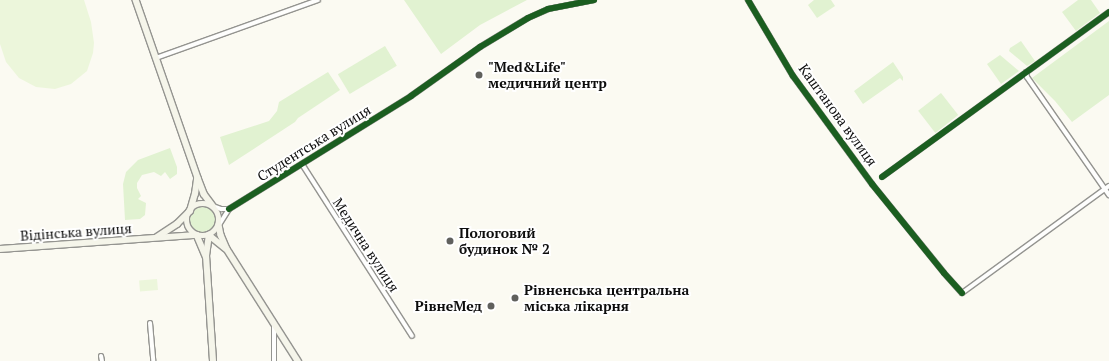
<!DOCTYPE html>
<meta charset="utf-8">
<style>
body{margin:0}
#map{position:relative;width:1109px;height:361px;overflow:hidden;background:#fbfaf2;font-family:"PT Serif",serif}
div>[style]{position:absolute}
.green>*{inset:0;background:#e1f2d1;transform-origin:0 0}
.round{border-radius:50%}
.pitch>*{inset:0;background:#ecf6db;transform-origin:0 0}
.roads{filter:drop-shadow(1px 0 #949490) drop-shadow(-1px 0 #949490) drop-shadow(0 1px #949490) drop-shadow(0 -1px #949490)}
.street>*{height:4px;margin:-2px;padding:0 2px;transform-origin:2px;border-radius:2px;background:#fefefd}
.secondary>*{height:5.5px;margin:-2.75px;padding:0 2.75px;transform-origin:2.75px;border-radius:2.75px;background:#f5f5ea}
.secondary>.ring{margin:-2.75px;padding:0;box-sizing:content-box;background:none;border:5.5px solid #f5f5ea;border-radius:50%}
.cycleway>*{height:6px;margin:-3px;padding:0 3px;transform-origin:3px;border-radius:3px;background:#1b5e20}
.dots>*{width:11px;height:11px;translate:-50% -50%;box-sizing:border-box;border:2px solid #fff;border-radius:50%}
span{translate:-50% -50%;white-space:nowrap;text-align:center;line-height:1.15;-webkit-text-stroke:4px #fff;paint-order:stroke}
.poi-label{font-size:14px;color:#0d0d0d;font-weight:700}
.left{translate:0 -50%;text-align:left}
.right{translate:-100% -50%;text-align:right}
.street-label{font-size:14px;color:#0d0d0d}
</style>
<div id="map">
<div class="green">
<i style="clip-path:polygon(404px 0,527px 0,480px 25px,441px 54px)"></i>
<i style="clip-path:polygon(814px 0,831px 0,835px 6px,817px 18px,808px 5px)"></i>
<i style="clip-path:polygon(1078px 0,1091px 0,1100px 13px,1076px 31px,1062px 12px)"></i>
<i style="clip-path:polygon(1109px 21px,1109px 95px,1072px 122px,1055px 101px,1032px 78px)"></i>
<i style="clip-path:polygon(1021px 41px,1035px 61px,1027px 66px,1009px 51px,1010px 48px)"></i>
<i style="left:385px;top:46px;width:23px;height:55px;rotate:59deg"></i>
<i style="clip-path:polygon(1000px 55px,1019px 71px,1001px 84px,987px 64px)"></i>
<i style="clip-path:polygon(893px 62px,903px 77px,903px 81px,900px 78px,863px 104px,854px 91px)"></i>
<i style="clip-path:polygon(328px 72px,340px 90px,298px 118px,295px 122px,229px 165px,220px 137px,269px 121px,277px 111px,279px 102px)"></i>
<i style="left:941px;top:93px;width:28px;height:29px;rotate:52deg"></i>
<i style="clip-path:polygon(170px 148px,177px 167px,177px 174px,170px 179px,165px 172px,161px 176px,154px 172px,142px 175px,137px 183px,137px 188px,141px 196px,138px 199px,146px 203px,145px 215px,140px 219px,125px 220px,123px 184px,126px 172px,138px 160px)"></i>
<i class="round" style="left:190px;top:207px;width:26px;height:26px"></i>
</div>
<div class="pitch">
<i style="clip-path:polygon(0 0,84px 0,91px 22px,94px 43px,93px 53px,87px 71px,71px 84px,55px 89px,36px 87px,19px 78px,6px 62px,0 44px)"></i>
<i style="left:157px;top:279px;width:11px;height:18px;rotate:85deg"></i>
</div>
<div class="roads">
<div class="street">
<i style="left:748px;top:0;width:88px;rotate:59.4deg"></i>
<i style="left:793px;top:76px;width:134px;rotate:53.8deg"></i>
<i style="left:872px;top:184px;width:114px;rotate:51deg"></i>
<i style="left:944px;top:273px;width:27px;rotate:48deg"></i>
<i style="left:962px;top:293px;width:182px;rotate:-36.1deg"></i>
<i style="left:156px;top:58px;width:172px;rotate:-19.7deg"></i>
<i style="left:1026px;top:72px;width:5px;rotate:79deg"></i>
<i style="left:1027px;top:77px;width:144px;rotate:55.2deg"></i>
<i style="left:302px;top:164px;width:204px;rotate:57.4deg"></i>
<i style="left:882px;top:177px;width:281px;rotate:-36deg"></i>
<i style="left:213px;top:206px;width:9px;rotate:21deg"></i>
<i style="left:221px;top:209px;width:8px"></i>
<i style="left:219px;top:225px;width:19px;rotate:-58deg"></i>
<i style="left:229px;top:209px;width:214px;rotate:-31.8deg"></i>
<i style="left:411px;top:96px;width:85px;rotate:-35.4deg"></i>
<i style="left:480px;top:47px;width:56px;rotate:-31.1deg"></i>
<i style="left:528px;top:18px;width:22px;rotate:-24deg"></i>
<i style="left:548px;top:9px;width:47px;rotate:-11.1deg"></i>
<i style="left:150px;top:323px;width:38px;rotate:85deg"></i>
<i style="left:274px;top:323px;width:38px;rotate:90deg"></i>
<i style="left:101px;top:356px;width:5px;rotate:79deg"></i>
</div>
<div class="secondary">
<i style="left:136px;top:0;width:188px;rotate:70.8deg"></i>
<i style="left:198px;top:178px;width:17px;rotate:69deg"></i>
<i style="left:204px;top:194px;width:15px;rotate:53deg"></i>
<i class="ring" style="left:187px;top:204px;width:26.5px;height:26.5px"></i>
<i style="left:219px;top:225px;width:10px;rotate:79deg"></i>
<i style="left:221px;top:235px;width:15px;rotate:67deg"></i>
<i style="left:227px;top:249px;width:133px;rotate:57.6deg"></i>
<i style="left:157px;top:237px;width:24px;rotate:-33deg"></i>
<i style="left:177px;top:224px;width:18px;rotate:-45deg"></i>
<i style="left:190px;top:211px;width:18px;rotate:-74deg"></i>
<i style="left:195px;top:194px;width:15px;rotate:-82deg"></i>
<i style="left:0;top:249px;width:197px;rotate:-4.1deg"></i>
<i style="left:197px;top:235px;width:23px;rotate:67deg"></i>
<i style="left:213px;top:361px;width:105px;rotate:-93.8deg"></i>
<i style="left:206px;top:256px;width:21px;rotate:-82deg"></i>
<i style="left:209px;top:235px;width:21px;rotate:39deg"></i>
</div>
</div>
<div class="cycleway">
<i style="left:748px;top:0;width:88px;rotate:59.4deg"></i>
<i style="left:793px;top:76px;width:134px;rotate:53.8deg"></i>
<i style="left:872px;top:184px;width:114px;rotate:51deg"></i>
<i style="left:944px;top:273px;width:27px;rotate:48deg"></i>
<i style="left:882px;top:177px;width:281px;rotate:-36deg"></i>
<i style="left:229px;top:209px;width:214px;rotate:-31.8deg"></i>
<i style="left:411px;top:96px;width:85px;rotate:-35.4deg"></i>
<i style="left:480px;top:47px;width:56px;rotate:-31.1deg"></i>
<i style="left:528px;top:18px;width:22px;rotate:-24deg"></i>
<i style="left:548px;top:9px;width:47px;rotate:-11.1deg"></i>
</div>
<div class="dots">
<i style="left:479px;top:75px;background:#60605d"></i>
<i style="left:450px;top:241px;background:#60605d"></i>
<i style="left:515px;top:298px;background:#60605d"></i>
<i style="left:491px;top:306px;background:#60605d"></i>
</div>
<div class="poi-label">
<span class="left" style="left:488px;top:75px">"Med&amp;Life"<br>медичний центр</span>
<span class="left" style="left:459px;top:241px">Пологовий<br>будинок № 2</span>
<span class="left" style="left:524px;top:298px">Рівненська центральна<br>міська лікарня</span>
<span class="right" style="left:482px;top:306px">РівнеМед</span>
</div>
<div class="street-label">
<span style="left:838px;top:115px;rotate:54deg">Каштанова вулиця</span>
<span style="left:314px;top:143px;rotate:-32deg">Студентська вулиця</span>
<span style="left:76px;top:232px;rotate:-4deg">Відінська вулиця</span>
<span style="left:366px;top:245px;rotate:57deg">Медична вулиця</span>
</div>
</div>
